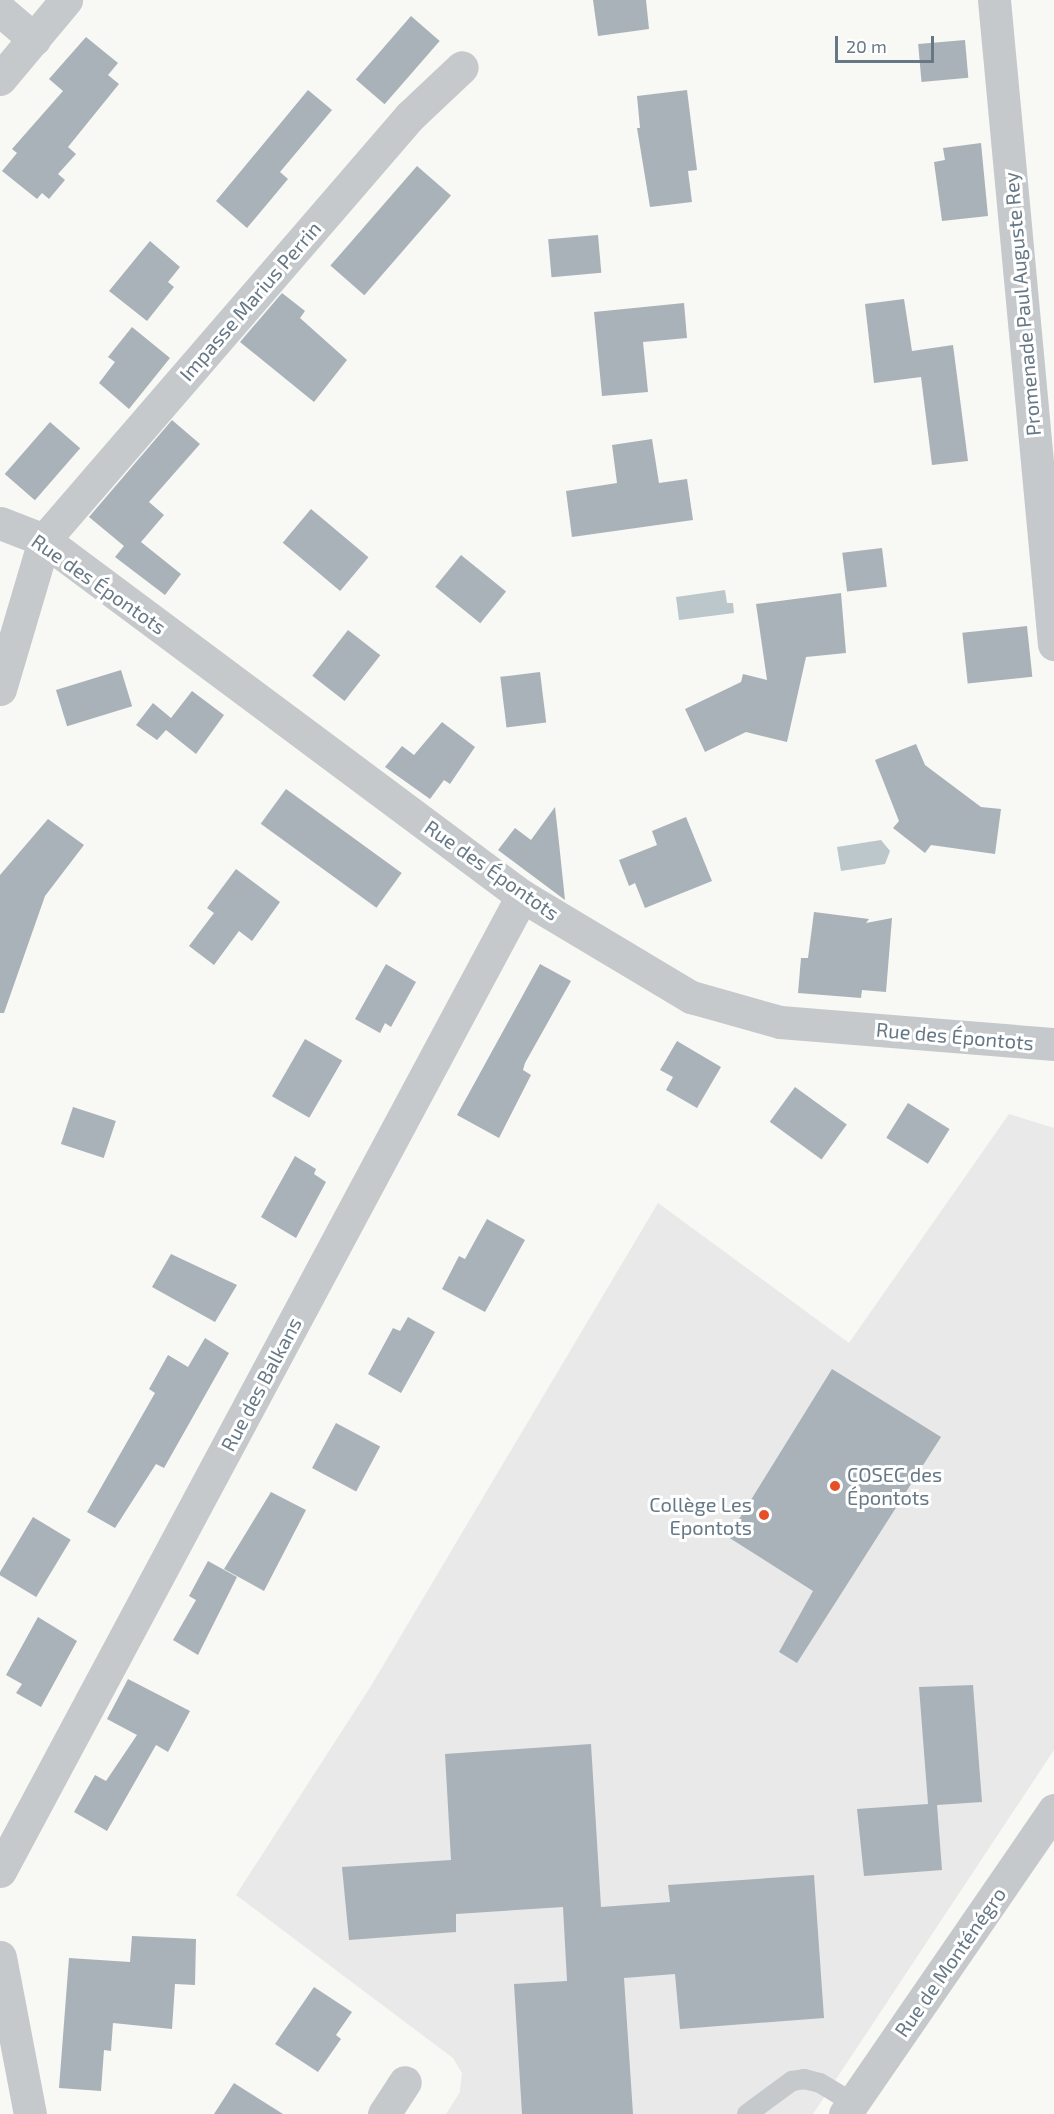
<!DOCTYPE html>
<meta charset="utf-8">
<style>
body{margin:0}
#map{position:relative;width:1054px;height:2114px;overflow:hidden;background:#f8f8f4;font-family:"Exo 2",sans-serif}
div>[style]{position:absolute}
.built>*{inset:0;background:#e8e9e8}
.water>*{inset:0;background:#bbc7ca}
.building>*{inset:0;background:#a9b2b8;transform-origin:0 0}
.lane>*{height:20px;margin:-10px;padding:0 10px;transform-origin:10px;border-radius:10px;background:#c5c9cc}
.street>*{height:33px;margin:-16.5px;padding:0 16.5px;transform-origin:16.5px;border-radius:16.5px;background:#c5c9cc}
.dots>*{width:16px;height:16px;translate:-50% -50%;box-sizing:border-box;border:3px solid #fff;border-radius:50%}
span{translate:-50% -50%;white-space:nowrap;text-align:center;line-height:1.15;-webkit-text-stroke:6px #fff;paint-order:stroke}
.street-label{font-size:20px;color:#667886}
.poi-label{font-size:20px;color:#667886}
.left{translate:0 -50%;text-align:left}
.right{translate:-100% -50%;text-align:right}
.scale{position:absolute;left:835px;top:36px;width:99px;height:27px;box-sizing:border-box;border:3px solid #667886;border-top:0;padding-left:8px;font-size:18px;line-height:21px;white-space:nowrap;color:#667886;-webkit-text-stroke:4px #fff;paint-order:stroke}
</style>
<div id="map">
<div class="built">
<i style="clip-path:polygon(1009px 1114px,1054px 1128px,1054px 1750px,813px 2114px,446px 2114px,460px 2092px,462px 2073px,453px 2058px,236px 1895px,371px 1686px,658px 1203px,849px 1343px)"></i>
</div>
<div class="water">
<i style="clip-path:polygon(725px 590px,727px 603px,733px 603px,734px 613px,679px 620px,676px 597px)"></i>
<i style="clip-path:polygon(881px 840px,890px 851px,885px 864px,841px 871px,837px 847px)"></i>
</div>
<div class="building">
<i style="clip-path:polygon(593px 0,646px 0,649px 29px,598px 36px)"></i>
<i style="left:411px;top:16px;width:38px;height:84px;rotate:41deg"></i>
<i style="clip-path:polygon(86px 37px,118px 63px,108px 75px,119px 84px,68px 147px,76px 154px,58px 174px,65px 180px,49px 199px,42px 193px,37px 199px,2px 171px,17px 153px,12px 149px,63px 91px,49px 79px)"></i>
<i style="left:965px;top:40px;width:38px;height:47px;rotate:85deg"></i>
<i style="clip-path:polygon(308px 90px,332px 110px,280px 172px,288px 179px,247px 228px,216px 201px)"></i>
<i style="clip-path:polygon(687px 90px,697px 170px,688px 171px,692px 202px,650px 207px,637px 128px,640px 128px,637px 96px)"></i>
<i style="clip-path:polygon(981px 143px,988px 216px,942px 221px,934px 162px,945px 160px,943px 148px)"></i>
<i style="left:417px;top:166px;width:45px;height:132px;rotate:41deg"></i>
<i style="left:598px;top:235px;width:38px;height:50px;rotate:85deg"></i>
<i style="clip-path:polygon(150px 241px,180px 267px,168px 282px,174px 287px,147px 321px,109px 291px)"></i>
<i style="clip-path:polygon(282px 293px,305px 311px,300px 318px,347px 360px,314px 402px,240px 342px)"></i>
<i style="clip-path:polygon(904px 299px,912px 351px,953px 345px,968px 461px,932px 465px,921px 377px,874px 383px,865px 304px)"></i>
<i style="clip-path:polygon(684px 303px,687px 338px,643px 342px,648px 392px,602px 396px,594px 312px)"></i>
<i style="clip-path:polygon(132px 327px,170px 358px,129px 409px,99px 383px,115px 362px,108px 357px)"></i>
<i style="clip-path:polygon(172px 420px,200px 444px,149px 502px,164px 515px,141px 542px,181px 574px,165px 595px,115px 557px,124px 546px,89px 517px)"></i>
<i style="left:50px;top:422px;width:40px;height:69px;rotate:41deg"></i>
<i style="clip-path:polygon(652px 439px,659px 483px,687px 479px,693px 520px,572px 537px,566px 491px,617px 483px,612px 445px)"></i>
<i style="left:311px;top:509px;width:75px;height:44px;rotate:40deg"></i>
<i style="left:882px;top:548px;width:39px;height:40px;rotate:83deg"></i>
<i style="left:461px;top:555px;width:58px;height:41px;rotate:39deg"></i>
<i style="clip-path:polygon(841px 593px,846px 653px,806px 657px,787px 742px,746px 732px,705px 752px,685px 709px,741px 682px,743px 674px,767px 680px,756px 604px)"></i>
<i style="left:1027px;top:626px;width:51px;height:65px;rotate:84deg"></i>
<i style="left:348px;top:630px;width:41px;height:58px;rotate:38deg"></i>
<i style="left:121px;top:670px;width:38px;height:68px;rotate:73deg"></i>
<i style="left:540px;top:672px;width:51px;height:40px;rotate:83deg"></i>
<i style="clip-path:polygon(192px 691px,224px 715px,196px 754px,166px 730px,157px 740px,136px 725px,153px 703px,171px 718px)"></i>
<i style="clip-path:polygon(442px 722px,475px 747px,450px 784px,444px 780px,430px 799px,385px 767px,402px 746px,414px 755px)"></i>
<i style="clip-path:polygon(916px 744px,925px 765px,981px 807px,1001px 809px,995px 854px,931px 845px,925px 853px,893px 828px,899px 821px,875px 760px)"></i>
<i style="left:286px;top:789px;width:143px;height:43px;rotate:36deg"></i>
<i style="clip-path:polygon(555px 807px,559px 843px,565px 900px,498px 850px,515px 828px,531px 840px)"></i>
<i style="clip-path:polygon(686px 817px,712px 881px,645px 908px,635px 883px,629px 886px,619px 860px,657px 845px,652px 831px)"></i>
<i style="clip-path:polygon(48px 819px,84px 845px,45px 896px,4px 1013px,0 1013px,0 875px)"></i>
<i style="clip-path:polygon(236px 869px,280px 902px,252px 941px,239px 931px,214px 965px,189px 946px,214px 913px,207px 908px)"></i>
<i style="clip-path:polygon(814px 912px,869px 919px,866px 923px,892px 918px,886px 992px,862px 990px,861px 998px,798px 993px,801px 958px,808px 958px)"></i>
<i style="clip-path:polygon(386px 964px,416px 982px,391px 1027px,385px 1023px,380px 1033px,355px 1019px)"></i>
<i style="clip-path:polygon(540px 964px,571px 981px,525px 1063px,523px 1070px,531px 1075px,499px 1138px,457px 1115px)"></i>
<i style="left:305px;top:1039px;width:43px;height:66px;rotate:30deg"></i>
<i style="clip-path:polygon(677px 1041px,721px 1067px,697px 1108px,666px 1090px,673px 1077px,660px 1070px)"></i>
<i style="left:795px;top:1087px;width:64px;height:43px;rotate:36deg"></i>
<i style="left:908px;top:1103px;width:49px;height:41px;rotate:32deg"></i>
<i style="left:73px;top:1107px;width:45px;height:39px;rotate:18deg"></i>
<i style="clip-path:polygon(295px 1156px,316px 1169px,314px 1174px,326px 1182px,296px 1238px,261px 1217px)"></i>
<i style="clip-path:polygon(487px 1219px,525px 1240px,485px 1312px,442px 1289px,459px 1256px,465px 1259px)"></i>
<i style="clip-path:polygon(171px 1254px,237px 1285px,215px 1322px,152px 1287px)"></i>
<i style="clip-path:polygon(408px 1317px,435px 1332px,401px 1393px,368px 1374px,393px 1328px,400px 1331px)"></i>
<i style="clip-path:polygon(205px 1338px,229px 1353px,164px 1468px,156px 1464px,115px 1528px,87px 1512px,155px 1393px,149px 1389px,168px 1355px,188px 1367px)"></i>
<i style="clip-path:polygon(832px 1369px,941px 1437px,797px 1663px,779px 1652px,813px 1591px,728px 1537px)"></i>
<i style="left:336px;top:1423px;width:50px;height:51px;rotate:28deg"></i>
<i style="clip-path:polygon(271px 1492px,306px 1510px,264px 1591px,224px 1569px)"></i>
<i style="left:33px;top:1517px;width:44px;height:67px;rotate:31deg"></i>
<i style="clip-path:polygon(208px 1561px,237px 1577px,198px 1655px,173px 1640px,196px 1600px,189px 1596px)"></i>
<i style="clip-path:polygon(38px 1617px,77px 1641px,41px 1707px,16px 1693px,22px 1684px,6px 1675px)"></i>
<i style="clip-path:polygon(128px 1679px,190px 1711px,168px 1752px,156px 1745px,107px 1831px,74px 1812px,95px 1775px,106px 1781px,137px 1735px,107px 1719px)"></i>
<i style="clip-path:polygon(973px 1685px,982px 1802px,937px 1805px,942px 1870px,864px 1876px,857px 1809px,928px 1804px,919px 1687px)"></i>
<i style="clip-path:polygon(591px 1744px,601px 1907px,670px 1902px,668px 1885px,814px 1875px,824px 2018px,680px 2029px,675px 1974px,624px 1978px,633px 2114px,522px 2114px,514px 1984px,567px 1981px,563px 1907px,456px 1914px,456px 1932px,349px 1940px,342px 1867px,451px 1860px,445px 1754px)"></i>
<i style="clip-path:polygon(132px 1936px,196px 1939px,195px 1985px,175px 1984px,172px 2029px,113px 2023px,111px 2051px,104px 2050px,101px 2091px,59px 2088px,69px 1958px,130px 1962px)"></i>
<i style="clip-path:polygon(314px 1987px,352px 2012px,336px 2035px,341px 2039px,318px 2072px,275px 2044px)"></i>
<i style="clip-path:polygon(234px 2083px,283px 2114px,214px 2114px)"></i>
</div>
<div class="lane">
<i style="left:747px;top:2114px;width:56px;rotate:-36.3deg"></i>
<i style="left:792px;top:2081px;width:12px;rotate:-9deg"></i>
<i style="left:804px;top:2079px;width:16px;rotate:14deg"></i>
<i style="left:820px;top:2083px;width:39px;rotate:31deg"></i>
</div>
<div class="street">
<i style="left:994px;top:0;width:647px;rotate:84.68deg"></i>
<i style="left:0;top:10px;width:45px;rotate:40.5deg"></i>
<i style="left:0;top:79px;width:103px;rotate:-50.1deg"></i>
<i style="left:0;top:523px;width:47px;rotate:21.1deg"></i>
<i style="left:44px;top:540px;width:596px;rotate:36.68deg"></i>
<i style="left:522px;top:896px;width:197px;rotate:30.9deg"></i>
<i style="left:691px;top:997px;width:92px;rotate:15.7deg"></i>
<i style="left:780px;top:1022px;width:275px;rotate:4.6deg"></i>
<i style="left:0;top:689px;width:155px;rotate:-73.5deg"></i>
<i style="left:44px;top:540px;width:560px;rotate:-49.2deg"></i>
<i style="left:410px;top:116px;width:71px;rotate:-43.3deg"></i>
<i style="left:0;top:1871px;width:1106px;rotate:-61.84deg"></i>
<i style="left:0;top:1957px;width:160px;rotate:79.2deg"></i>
<i style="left:384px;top:2114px;width:38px;rotate:-57deg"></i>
<i style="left:845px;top:2114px;width:369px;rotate:-55.5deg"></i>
</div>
<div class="dots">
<i style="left:835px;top:1486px;background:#e65026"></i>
<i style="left:764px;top:1515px;background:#e65026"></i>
</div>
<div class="street-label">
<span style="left:250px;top:301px;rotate:-49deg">Impasse Marius Perrin</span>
<span style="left:1022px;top:304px;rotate:-95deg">Promenade Paul Auguste Rey</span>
<span style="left:99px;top:584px;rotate:35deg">Rue des Épontots</span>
<span style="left:492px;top:870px;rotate:35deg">Rue des Épontots</span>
<span style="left:955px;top:1036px;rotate:5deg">Rue des Épontots</span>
<span style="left:261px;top:1384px;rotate:-62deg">Rue des Balkans</span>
<span style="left:950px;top:1962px;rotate:-55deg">Rue de Monténégro</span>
</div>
<div class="poi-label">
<span class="left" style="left:847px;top:1486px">COSEC des<br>Épontots</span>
<span class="right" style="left:752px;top:1516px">Collège Les<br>Epontots</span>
</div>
<div class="scale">20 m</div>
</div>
